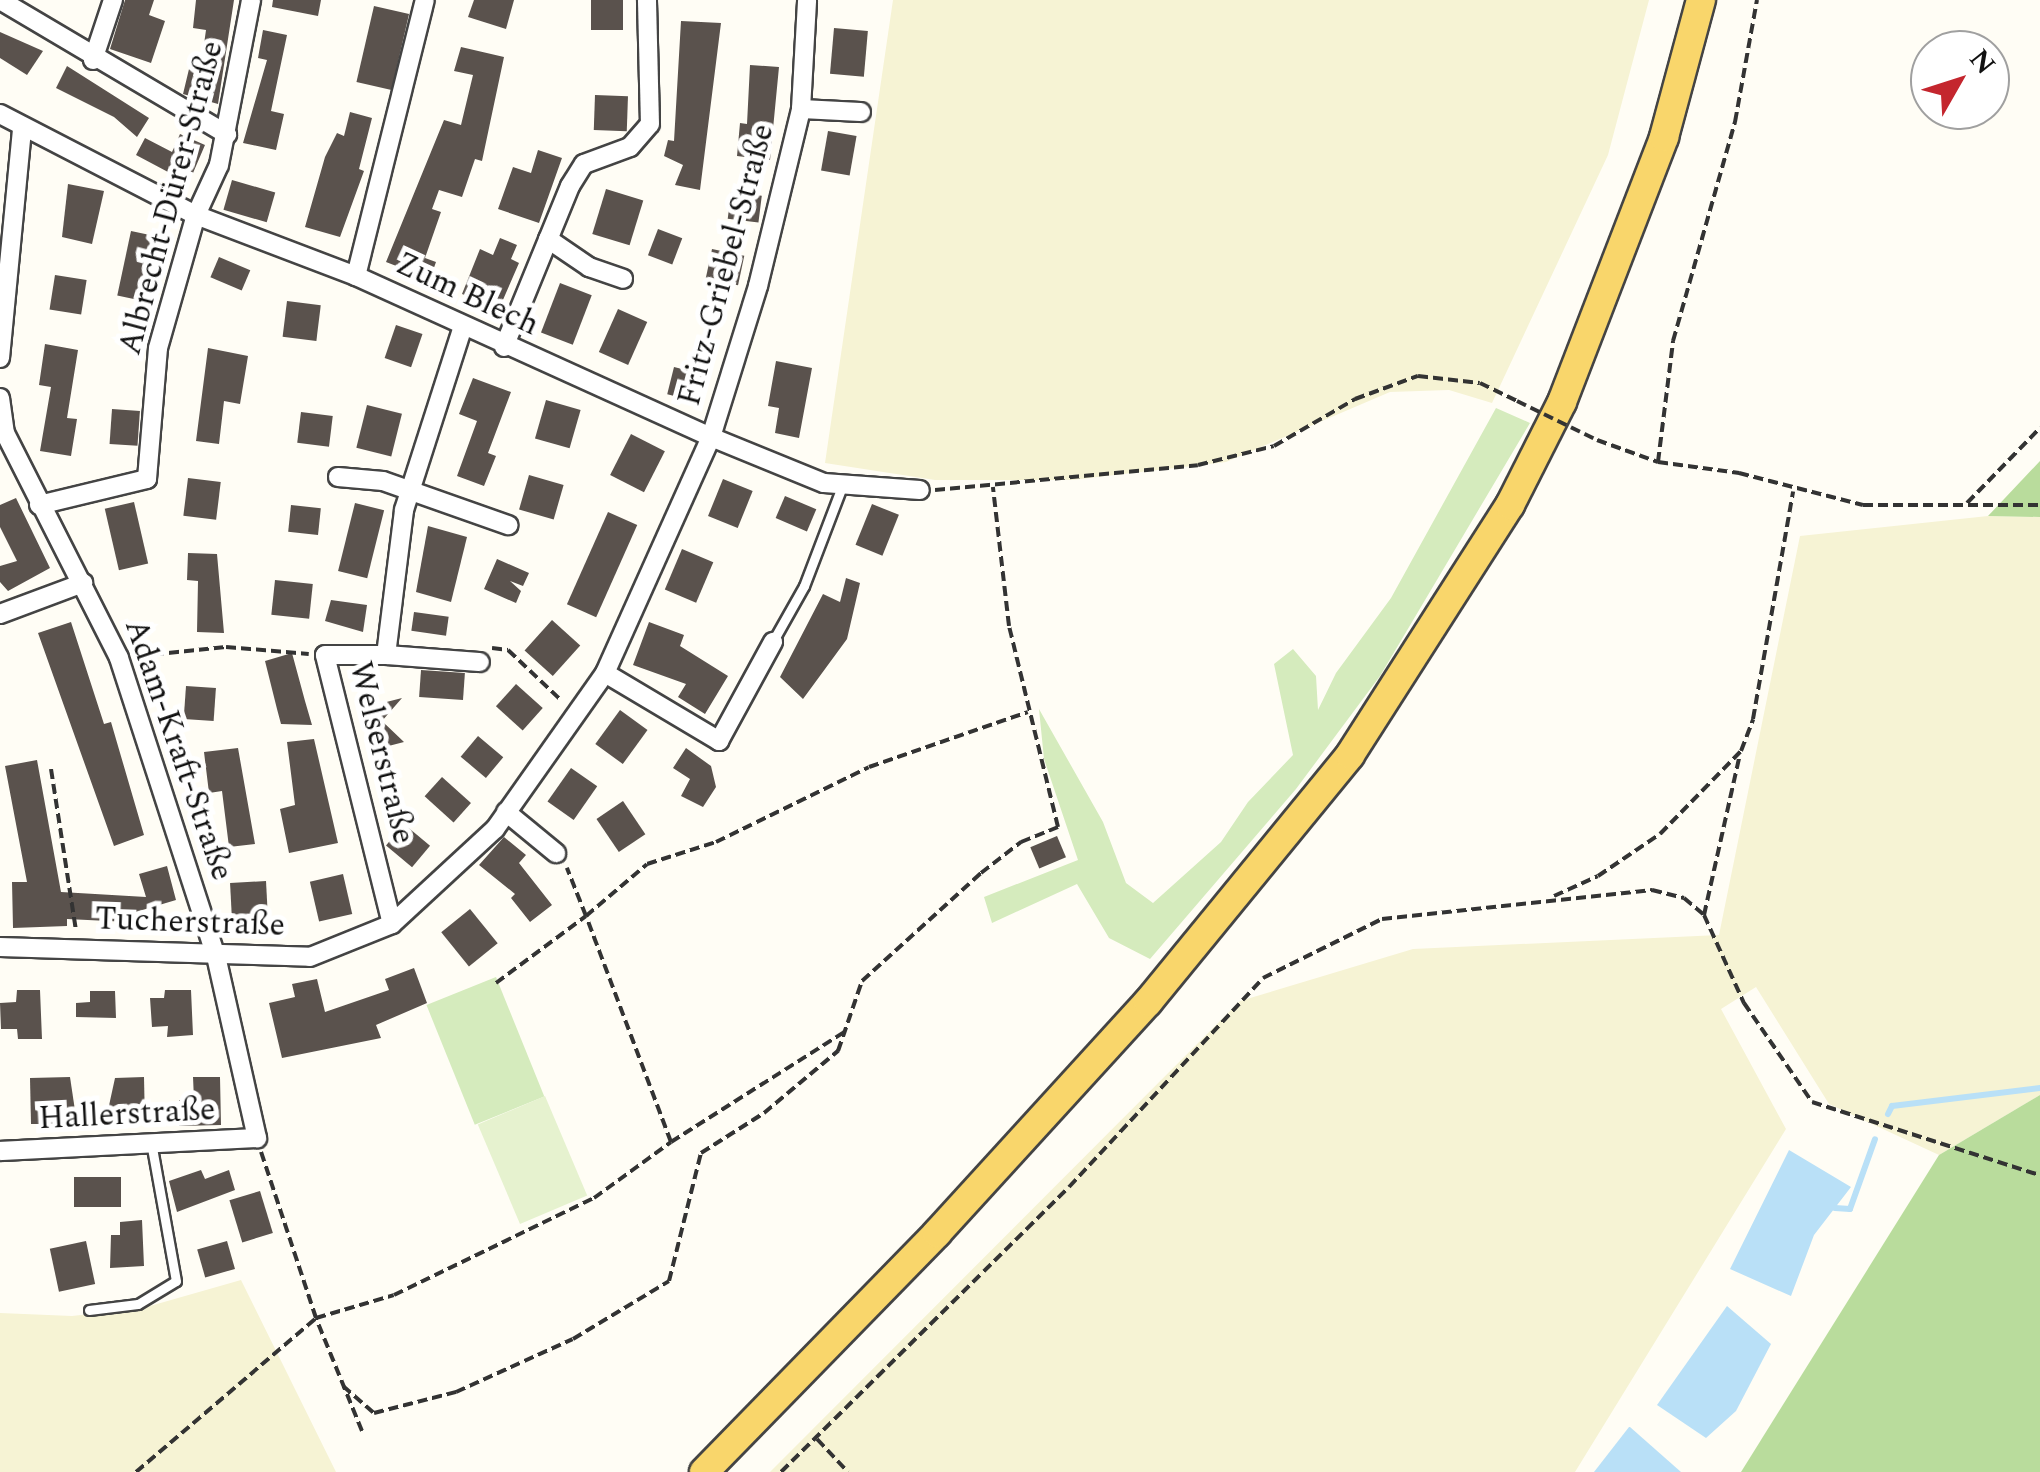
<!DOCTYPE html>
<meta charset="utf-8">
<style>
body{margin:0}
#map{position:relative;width:2040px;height:1472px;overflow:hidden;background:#fffdf5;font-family:Spectral,serif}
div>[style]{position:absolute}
.farmland>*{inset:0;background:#f6f3d4}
.green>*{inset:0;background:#d5ebbd;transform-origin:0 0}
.forest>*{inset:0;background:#b9dc9c}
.pitch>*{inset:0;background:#e6f2cf;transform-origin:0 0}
.water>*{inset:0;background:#b9e0f7}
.stream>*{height:6px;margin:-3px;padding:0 3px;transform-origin:3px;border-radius:3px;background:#b9e0f7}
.building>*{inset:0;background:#5a524d;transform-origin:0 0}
.path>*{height:4px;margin-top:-2px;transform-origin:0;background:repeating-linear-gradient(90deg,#333 0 10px,transparent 0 15px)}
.roads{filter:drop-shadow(2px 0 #444) drop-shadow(-2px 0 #444) drop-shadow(0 2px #444) drop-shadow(0 -2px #444)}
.lane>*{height:9px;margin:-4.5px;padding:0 4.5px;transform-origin:4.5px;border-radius:4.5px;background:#fff}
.street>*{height:18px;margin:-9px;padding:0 9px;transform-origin:9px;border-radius:9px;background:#fff}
.primary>*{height:28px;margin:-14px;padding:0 14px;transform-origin:14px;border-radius:14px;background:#f9d66b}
.path-bridge>*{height:4px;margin-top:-2px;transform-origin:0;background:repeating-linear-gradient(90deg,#333 0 10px,transparent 0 15px)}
span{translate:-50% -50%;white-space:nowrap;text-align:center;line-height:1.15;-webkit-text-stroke:10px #fff;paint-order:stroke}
.street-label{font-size:32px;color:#111}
.north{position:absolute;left:1910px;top:30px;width:100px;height:100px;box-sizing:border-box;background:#fff;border:2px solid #a0a0a0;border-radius:50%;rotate:51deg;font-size:28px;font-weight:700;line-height:40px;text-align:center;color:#111}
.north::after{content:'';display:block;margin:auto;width:35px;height:45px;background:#c4262e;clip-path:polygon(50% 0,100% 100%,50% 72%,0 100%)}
</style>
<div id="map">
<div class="farmland">
<i style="clip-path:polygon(893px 0,1649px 0,1608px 155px,1492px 403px,1449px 390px,1390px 392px,1226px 462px,1072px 480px,935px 480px,825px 463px)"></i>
<i style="clip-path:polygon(1988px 516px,2040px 517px,2040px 1095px,1939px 1155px,1829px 1104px,1756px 987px,1721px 1009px,1786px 1129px,1575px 1472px,770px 1472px,1240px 1001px,1413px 949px,1719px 935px,1800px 536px)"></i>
<i style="clip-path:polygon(241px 1280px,336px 1472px,0 1472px,0 1313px,72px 1316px,143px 1308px)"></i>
</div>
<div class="green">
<i style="clip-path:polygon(1496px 408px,1530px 423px,1380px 676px,1296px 789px,1150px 959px,1109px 938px,1077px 884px,992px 923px,984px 897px,1078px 860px,1044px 759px,1039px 709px,1103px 822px,1126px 883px,1153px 903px,1221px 842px,1248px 802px,1293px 755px,1274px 664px,1293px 649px,1316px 676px,1318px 710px,1336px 673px,1391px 598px)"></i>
<i style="left:496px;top:977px;width:129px;height:75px;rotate:68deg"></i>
</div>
<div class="forest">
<i style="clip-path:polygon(2040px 461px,2040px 517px,1988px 516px)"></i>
<i style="clip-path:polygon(2040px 1095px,2040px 1472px,1741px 1472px,1939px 1155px)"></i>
</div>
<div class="pitch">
<i style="left:545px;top:1096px;width:108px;height:73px;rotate:67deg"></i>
</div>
<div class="water">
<i style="clip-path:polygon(1789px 1150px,1851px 1187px,1814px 1235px,1791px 1296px,1730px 1269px)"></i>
<i style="clip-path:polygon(1727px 1306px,1771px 1344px,1736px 1411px,1706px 1438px,1657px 1405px)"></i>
<i style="clip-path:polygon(1629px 1427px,1630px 1427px,1681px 1472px,1594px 1472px)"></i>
</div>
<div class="stream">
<i style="left:1888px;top:1114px;width:9px;rotate:-63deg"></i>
<i style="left:1892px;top:1106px;width:149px;rotate:-6.9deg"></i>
<i style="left:1835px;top:1208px;width:15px;rotate:4deg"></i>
<i style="left:1850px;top:1209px;width:74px;rotate:-70.3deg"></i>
</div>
<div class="building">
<i style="clip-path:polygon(125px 0,154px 0,149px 15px,165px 21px,151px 63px,110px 49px)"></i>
<i style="clip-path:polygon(196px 0,234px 0,218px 104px,183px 94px,189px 69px,200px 72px,206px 30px,193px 28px)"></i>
<i style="clip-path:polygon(273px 0,321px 0,318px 16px,272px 7px)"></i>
<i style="clip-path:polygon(474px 0,514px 0,506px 29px,468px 17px)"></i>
<i style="left:591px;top:0;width:32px;height:30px"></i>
<i style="left:374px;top:6px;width:36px;height:78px;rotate:13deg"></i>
<i style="clip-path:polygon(681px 21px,721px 23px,700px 190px,675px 185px,683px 165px,664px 156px,668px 140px,674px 141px)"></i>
<i style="left:834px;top:28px;width:34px;height:46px;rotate:5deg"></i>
<i style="clip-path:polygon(263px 30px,287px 35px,271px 111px,284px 114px,276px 150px,243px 143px,267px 60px,258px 58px)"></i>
<i style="clip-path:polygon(0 32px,43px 51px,27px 75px,0 58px)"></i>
<i style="clip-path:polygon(461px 47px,504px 57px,482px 161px,475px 159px,462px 197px,439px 190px,432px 209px,441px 212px,425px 258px,436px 262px,430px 279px,386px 262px,444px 120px,461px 125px,473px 75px,454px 71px)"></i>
<i style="clip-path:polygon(750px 65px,779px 67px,770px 160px,737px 156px,740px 123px,747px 124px)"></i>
<i style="clip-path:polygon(67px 66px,149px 118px,137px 137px,114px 117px,56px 88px)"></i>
<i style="left:595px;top:95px;width:33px;height:35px;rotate:2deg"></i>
<i style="clip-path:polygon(350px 112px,372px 118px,359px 169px,364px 171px,340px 237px,305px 227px,325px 157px,337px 133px,344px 136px)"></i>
<i style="left:828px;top:131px;width:29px;height:40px;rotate:10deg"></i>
<i style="clip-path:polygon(180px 134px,205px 145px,193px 173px,172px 164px,168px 172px,136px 155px,145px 138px,172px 152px)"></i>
<i style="clip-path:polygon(538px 150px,562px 158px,539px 223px,498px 209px,513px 167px,531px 173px)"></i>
<i style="left:232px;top:180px;width:45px;height:31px;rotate:16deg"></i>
<i style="clip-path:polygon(68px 184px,104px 191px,92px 244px,62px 237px)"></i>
<i style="left:606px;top:189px;width:39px;height:47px;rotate:17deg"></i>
<i style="left:731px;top:192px;width:31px;height:27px;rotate:7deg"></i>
<i style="left:658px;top:229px;width:26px;height:28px;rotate:21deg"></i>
<i style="left:131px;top:231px;width:35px;height:66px;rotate:12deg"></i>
<i style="clip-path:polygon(500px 238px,517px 245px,511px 259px,519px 263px,499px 309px,462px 294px,480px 249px,493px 255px)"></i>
<i style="left:712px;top:249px;width:33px;height:30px;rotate:12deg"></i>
<i style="left:219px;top:257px;width:34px;height:22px;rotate:23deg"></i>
<i style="left:55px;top:275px;width:32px;height:35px;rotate:9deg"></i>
<i style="left:560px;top:283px;width:34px;height:53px;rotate:21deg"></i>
<i style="left:287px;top:301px;width:34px;height:36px;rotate:7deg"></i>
<i style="left:618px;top:309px;width:32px;height:47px;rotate:24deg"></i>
<i style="left:396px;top:325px;width:28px;height:35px;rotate:19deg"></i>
<i style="clip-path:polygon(45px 344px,78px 350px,67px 418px,77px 419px,71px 456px,40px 451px,51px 387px,39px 385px)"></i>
<i style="clip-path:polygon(208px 348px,248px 356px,240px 404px,224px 401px,219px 444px,196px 441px)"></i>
<i style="clip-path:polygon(776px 361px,812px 368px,799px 438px,775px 433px,779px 408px,768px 406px)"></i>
<i style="left:674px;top:367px;width:29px;height:28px;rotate:14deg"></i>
<i style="clip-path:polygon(473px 378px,511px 392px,488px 453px,496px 456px,484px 486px,457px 476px,477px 421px,459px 414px)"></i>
<i style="left:546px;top:400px;width:36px;height:40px;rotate:16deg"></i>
<i style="left:367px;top:405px;width:36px;height:44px;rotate:14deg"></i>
<i style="left:112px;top:409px;width:28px;height:35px;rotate:4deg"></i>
<i style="left:301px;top:412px;width:32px;height:31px;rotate:7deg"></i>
<i style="left:631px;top:434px;width:38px;height:46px;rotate:27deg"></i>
<i style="left:529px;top:475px;width:36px;height:36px;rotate:16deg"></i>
<i style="left:188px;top:478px;width:33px;height:38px;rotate:7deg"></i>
<i style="left:723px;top:479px;width:32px;height:40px;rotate:22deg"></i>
<i style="left:785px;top:496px;width:34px;height:24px;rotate:23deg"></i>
<i style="clip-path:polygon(16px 498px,50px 568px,8px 591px,0 582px,0 566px,17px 561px,0 527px,0 505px)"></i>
<i style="left:134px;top:502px;width:63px;height:30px;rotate:77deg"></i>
<i style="left:355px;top:503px;width:30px;height:70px;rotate:14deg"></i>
<i style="left:872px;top:504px;width:29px;height:44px;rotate:22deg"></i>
<i style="left:291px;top:505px;width:30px;height:27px;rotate:6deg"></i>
<i style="left:608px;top:512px;width:32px;height:101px;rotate:24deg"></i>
<i style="clip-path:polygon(428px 526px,467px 537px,451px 602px,416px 592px)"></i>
<i style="left:682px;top:549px;width:34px;height:44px;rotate:23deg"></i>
<i style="clip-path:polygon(188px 553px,217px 554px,224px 633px,197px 632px,198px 581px,187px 580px)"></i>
<i style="clip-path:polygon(497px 559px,529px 573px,523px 586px,510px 581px,521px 591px,516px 603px,484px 589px)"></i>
<i style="clip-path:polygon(846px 578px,860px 583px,847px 639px,803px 699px,780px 677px,823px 594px,840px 602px)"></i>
<i style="left:275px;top:580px;width:38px;height:35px;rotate:6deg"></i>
<i style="clip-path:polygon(331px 600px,367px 605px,363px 632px,325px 621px)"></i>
<i style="left:414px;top:612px;width:35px;height:19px;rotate:8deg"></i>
<i style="left:552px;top:620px;width:38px;height:41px;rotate:42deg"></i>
<i style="clip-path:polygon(71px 622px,104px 724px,111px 722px,144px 835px,114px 846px,38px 633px)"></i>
<i style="clip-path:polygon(649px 622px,684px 635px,680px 646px,728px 676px,705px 714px,678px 697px,686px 684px,633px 665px)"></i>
<i style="clip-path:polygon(292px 653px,305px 701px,312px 725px,281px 724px,277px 709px,265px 661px)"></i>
<i style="left:421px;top:670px;width:44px;height:27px;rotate:4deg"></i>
<i style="left:516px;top:684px;width:36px;height:30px;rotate:42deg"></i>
<i style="left:186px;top:686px;width:30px;height:33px;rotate:4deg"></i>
<i style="clip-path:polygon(402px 698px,382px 721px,404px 742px,373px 750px,359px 701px,367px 707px)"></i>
<i style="left:620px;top:710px;width:34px;height:42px;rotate:36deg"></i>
<i style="left:478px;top:736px;width:33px;height:27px;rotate:40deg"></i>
<i style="clip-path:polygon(314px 739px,338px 843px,289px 853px,280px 809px,295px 805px,287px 742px)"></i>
<i style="clip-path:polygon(238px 748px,255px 844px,229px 847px,222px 791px,209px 793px,204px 752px)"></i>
<i style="clip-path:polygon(686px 748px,711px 766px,716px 787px,703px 807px,681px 796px,690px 779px,673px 768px)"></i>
<i style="clip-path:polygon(37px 760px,61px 892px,146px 897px,139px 874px,167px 866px,176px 900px,129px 914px,129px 922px,67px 919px,67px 926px,13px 928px,12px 882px,27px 882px,5px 766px)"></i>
<i style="left:571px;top:768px;width:32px;height:41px;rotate:35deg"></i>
<i style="left:442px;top:777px;width:39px;height:26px;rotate:42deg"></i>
<i style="left:623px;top:801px;width:40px;height:32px;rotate:56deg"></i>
<i style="left:404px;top:824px;width:34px;height:28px;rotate:40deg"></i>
<i style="left:1057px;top:836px;width:23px;height:29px;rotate:67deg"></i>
<i style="clip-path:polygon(504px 837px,526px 855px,519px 863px,552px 905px,530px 922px,511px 898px,515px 894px,479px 865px)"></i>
<i style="left:343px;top:874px;width:41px;height:34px;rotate:77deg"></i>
<i style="left:266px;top:881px;width:41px;height:36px;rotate:87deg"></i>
<i style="left:470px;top:909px;width:44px;height:37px;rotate:51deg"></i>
<i style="clip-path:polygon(414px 968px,427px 1003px,376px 1025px,381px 1038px,282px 1058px,269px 1003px,295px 997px,292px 984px,317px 979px,325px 1012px,389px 990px,385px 979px)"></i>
<i style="clip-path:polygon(17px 990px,40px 990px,42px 1039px,18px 1039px,17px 1029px,1px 1029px,0 1003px,16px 1002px)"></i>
<i style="clip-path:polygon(165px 990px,191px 990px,193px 1035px,167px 1037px,168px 1026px,152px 1027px,150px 998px,164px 998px)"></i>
<i style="clip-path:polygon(90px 991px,115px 991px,116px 1018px,76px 1017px,76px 1003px,90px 1002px)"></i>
<i style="clip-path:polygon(70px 1077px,77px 1124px,31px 1124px,30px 1078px)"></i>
<i style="clip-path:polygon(144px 1077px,145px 1124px,105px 1124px,115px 1078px)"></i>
<i style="clip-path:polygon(193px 1077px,220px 1077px,221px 1125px,179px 1126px,179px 1100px,194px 1100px)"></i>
<i style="clip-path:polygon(201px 1170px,205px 1179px,229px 1170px,235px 1190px,177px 1212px,169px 1181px)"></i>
<i style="left:74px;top:1177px;width:47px;height:30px"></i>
<i style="left:260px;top:1191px;width:44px;height:32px;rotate:73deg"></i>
<i style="clip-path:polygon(142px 1220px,144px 1266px,110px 1268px,111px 1235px,120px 1235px,120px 1222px)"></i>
<i style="left:86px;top:1241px;width:44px;height:37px;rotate:78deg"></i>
<i style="left:227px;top:1241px;width:29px;height:31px;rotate:74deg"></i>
</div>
<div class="path">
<i style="left:1597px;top:440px;width:65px;rotate:19.8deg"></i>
<i style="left:1658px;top:462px;width:82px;rotate:7.7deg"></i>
<i style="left:1739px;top:473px;width:128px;rotate:14.5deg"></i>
<i style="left:1863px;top:505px;width:177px"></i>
<i style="left:1658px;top:462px;width:122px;rotate:-82.9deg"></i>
<i style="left:1673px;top:341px;width:228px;rotate:-74.2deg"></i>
<i style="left:1735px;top:122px;width:124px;rotate:-79.8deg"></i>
<i style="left:935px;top:490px;width:264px;rotate:-5.4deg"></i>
<i style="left:1198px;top:465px;width:78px;rotate:-14deg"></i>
<i style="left:1274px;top:446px;width:94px;rotate:-30.1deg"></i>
<i style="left:1355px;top:399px;width:67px;rotate:-20.1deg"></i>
<i style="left:1418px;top:376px;width:62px;rotate:6.4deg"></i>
<i style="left:1480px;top:383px;width:41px;rotate:25.9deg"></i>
<i style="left:1967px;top:503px;width:105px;rotate:-45.8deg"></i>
<i style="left:492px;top:648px;width:16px;rotate:7deg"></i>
<i style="left:508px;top:650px;width:74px;rotate:43.4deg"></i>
<i style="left:139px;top:656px;width:87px;rotate:-5.9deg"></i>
<i style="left:226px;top:647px;width:83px;rotate:4.8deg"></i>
<i style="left:51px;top:769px;width:163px;rotate:81.2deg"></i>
<i style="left:1554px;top:896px;width:48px;rotate:-24.4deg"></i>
<i style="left:1598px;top:876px;width:75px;rotate:-34.1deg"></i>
<i style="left:1660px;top:834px;width:116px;rotate:-45.7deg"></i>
<i style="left:1741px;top:751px;width:34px;rotate:-69deg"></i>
<i style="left:1753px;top:719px;width:231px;rotate:-80deg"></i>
<i style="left:1704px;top:915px;width:165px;rotate:-77.4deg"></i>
<i style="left:496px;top:983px;width:112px;rotate:-36.7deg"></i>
<i style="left:586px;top:916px;width:52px;rotate:-111.6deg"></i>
<i style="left:671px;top:1142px;width:205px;rotate:-32.4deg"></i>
<i style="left:343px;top:1386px;width:41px;rotate:41.1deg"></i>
<i style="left:374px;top:1413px;width:85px;rotate:-14.4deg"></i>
<i style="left:456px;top:1392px;width:128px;rotate:-24.4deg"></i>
<i style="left:573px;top:1339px;width:112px;rotate:-31.1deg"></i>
<i style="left:669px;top:1281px;width:132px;rotate:-76deg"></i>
<i style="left:701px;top:1153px;width:75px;rotate:-32.4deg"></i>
<i style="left:764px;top:1113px;width:97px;rotate:-40deg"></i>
<i style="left:838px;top:1051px;width:74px;rotate:-71.1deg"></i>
<i style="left:862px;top:981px;width:161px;rotate:-42.2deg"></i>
<i style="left:981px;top:873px;width:51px;rotate:-37.8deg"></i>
<i style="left:1021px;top:842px;width:40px;rotate:-22deg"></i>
<i style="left:1058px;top:827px;width:207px;rotate:-103.7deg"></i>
<i style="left:1009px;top:626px;width:140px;rotate:-96.6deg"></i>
<i style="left:362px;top:1431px;width:122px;rotate:-112.2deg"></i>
<i style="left:316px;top:1318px;width:81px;rotate:-16.4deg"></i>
<i style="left:394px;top:1295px;width:222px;rotate:-25.9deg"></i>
<i style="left:594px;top:1198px;width:95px;rotate:-36deg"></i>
<i style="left:671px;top:1142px;width:241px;rotate:-110.6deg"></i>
<i style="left:586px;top:916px;width:80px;rotate:-40.4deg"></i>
<i style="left:647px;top:864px;width:72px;rotate:-17.7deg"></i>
<i style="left:716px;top:842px;width:170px;rotate:-26.1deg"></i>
<i style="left:869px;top:767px;width:168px;rotate:-19.1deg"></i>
<i style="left:817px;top:1439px;width:45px;rotate:46.8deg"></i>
<i style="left:136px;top:1472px;width:237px;rotate:-40.5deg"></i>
<i style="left:316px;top:1318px;width:175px;rotate:-108.3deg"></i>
<i style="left:781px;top:1472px;width:405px;rotate:-44.7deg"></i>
<i style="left:1069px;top:1187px;width:285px;rotate:-47.1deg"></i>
<i style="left:1263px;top:978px;width:133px;rotate:-26.4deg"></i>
<i style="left:1382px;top:919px;width:272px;rotate:-6.1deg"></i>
<i style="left:1652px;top:890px;width:33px;rotate:14deg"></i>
<i style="left:1684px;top:898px;width:26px;rotate:40deg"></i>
<i style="left:1704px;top:915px;width:97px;rotate:65.6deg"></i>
<i style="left:1744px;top:1003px;width:120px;rotate:55.5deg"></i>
<i style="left:1812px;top:1102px;width:239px;rotate:17.8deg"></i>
</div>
<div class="roads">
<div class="lane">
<i style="left:773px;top:641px;width:63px;rotate:-60.6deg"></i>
<i style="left:804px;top:586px;width:109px;rotate:-69.1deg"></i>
<i style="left:89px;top:1310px;width:49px;rotate:-7deg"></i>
<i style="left:138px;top:1304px;width:44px;rotate:-31.2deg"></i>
<i style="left:176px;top:1281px;width:135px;rotate:-100.2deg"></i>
</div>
<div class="street">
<i style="left:0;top:0;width:264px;rotate:30.6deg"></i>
<i style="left:93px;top:60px;width:63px;rotate:-71.6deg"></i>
<i style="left:801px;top:109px;width:60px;rotate:2.9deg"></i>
<i style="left:0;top:114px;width:220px;rotate:27.3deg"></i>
<i style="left:196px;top:215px;width:171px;rotate:20.9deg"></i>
<i style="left:356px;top:276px;width:390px;rotate:24.4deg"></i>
<i style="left:711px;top:437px;width:122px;rotate:22.2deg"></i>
<i style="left:824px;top:483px;width:96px;rotate:4.2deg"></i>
<i style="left:548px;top:239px;width:50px;rotate:34.3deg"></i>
<i style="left:589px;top:267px;width:36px;rotate:19deg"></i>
<i style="left:356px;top:276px;width:284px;rotate:-76deg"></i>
<i style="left:504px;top:347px;width:174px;rotate:-67.7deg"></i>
<i style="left:570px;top:186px;width:26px;rotate:-58deg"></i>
<i style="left:584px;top:164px;width:49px;rotate:-20.3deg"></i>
<i style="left:630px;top:147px;width:30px;rotate:-49deg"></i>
<i style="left:650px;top:124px;width:124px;rotate:-91.4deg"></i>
<i style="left:0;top:358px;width:231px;rotate:-84.5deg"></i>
<i style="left:0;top:398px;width:35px;rotate:82deg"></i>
<i style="left:5px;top:433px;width:252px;rotate:63.1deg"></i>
<i style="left:119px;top:658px;width:313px;rotate:72deg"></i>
<i style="left:216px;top:956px;width:187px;rotate:77.3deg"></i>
<i style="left:257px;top:1138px;width:257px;rotate:177.1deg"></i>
<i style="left:338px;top:477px;width:45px;rotate:5.1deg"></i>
<i style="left:383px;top:481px;width:133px;rotate:19.4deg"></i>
<i style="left:39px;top:505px;width:111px;rotate:-13.5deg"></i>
<i style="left:147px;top:479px;width:131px;rotate:-85.2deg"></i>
<i style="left:158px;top:348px;width:138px;rotate:-74.1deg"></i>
<i style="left:196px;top:215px;width:55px;rotate:-65.3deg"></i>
<i style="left:219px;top:165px;width:168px;rotate:-79deg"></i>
<i style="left:0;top:614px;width:89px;rotate:-20.5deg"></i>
<i style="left:386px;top:655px;width:94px;rotate:4.3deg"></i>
<i style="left:605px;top:673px;width:133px;rotate:30.8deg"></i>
<i style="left:719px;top:741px;width:113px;rotate:-61.4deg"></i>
<i style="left:506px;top:812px;width:65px;rotate:39.4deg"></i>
<i style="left:392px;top:924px;width:277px;rotate:-104deg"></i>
<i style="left:325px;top:655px;width:61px"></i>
<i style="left:386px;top:655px;width:146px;rotate:-82.9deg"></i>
<i style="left:404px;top:510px;width:190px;rotate:-72.2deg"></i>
<i style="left:0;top:947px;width:310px;rotate:1.8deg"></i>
<i style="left:310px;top:957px;width:88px;rotate:-21.9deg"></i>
<i style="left:392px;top:924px;width:140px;rotate:-42.7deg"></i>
<i style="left:495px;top:829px;width:191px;rotate:-54.8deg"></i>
<i style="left:605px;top:673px;width:259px;rotate:-65.8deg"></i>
<i style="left:711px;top:437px;width:158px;rotate:-72.7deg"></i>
<i style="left:758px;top:286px;width:182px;rotate:-76.3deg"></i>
<i style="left:801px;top:109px;width:109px;rotate:-86.8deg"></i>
</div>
<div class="primary">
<i style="left:704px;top:1472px;width:334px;rotate:-45.7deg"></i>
<i style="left:937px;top:1233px;width:313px;rotate:-47.6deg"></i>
<i style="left:1148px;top:1002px;width:319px;rotate:-50.7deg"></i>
<i style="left:1350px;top:755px;width:297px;rotate:-57.4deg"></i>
<i style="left:1510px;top:505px;width:115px;rotate:-63.2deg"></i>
<i style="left:1562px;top:402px;width:284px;rotate:-68.9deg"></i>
<i style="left:1664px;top:137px;width:142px;rotate:-74.9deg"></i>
</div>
</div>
<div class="path-bridge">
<i style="left:1517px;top:401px;width:89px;rotate:26deg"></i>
</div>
<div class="street-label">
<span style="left:172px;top:198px;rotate:-75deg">Albrecht-Dürer-Straße</span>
<span style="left:727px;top:265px;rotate:-75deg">Fritz-Griebel-Straße</span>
<span style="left:467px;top:295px;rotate:25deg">Zum Blech</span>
<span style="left:178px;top:750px;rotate:71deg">Adam-Kraft-Straße</span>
<span style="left:381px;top:753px;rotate:76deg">Welserstraße</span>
<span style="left:190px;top:923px;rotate:2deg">Tucherstraße</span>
<span style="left:127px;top:1115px;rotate:-3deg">Hallerstraße</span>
</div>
<div class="north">N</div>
</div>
